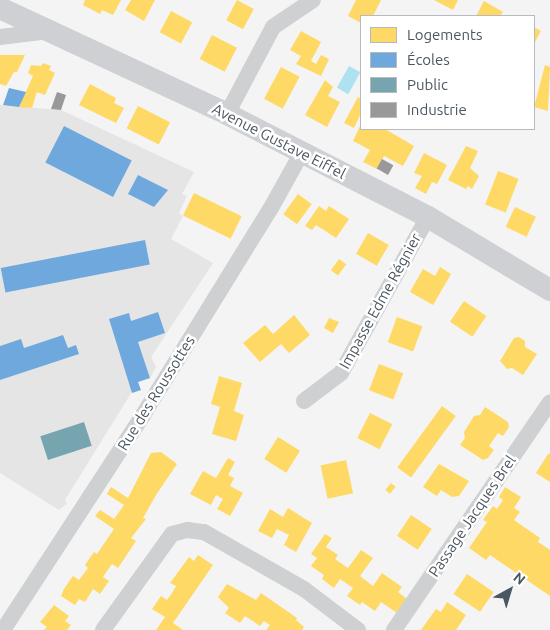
<!DOCTYPE html>
<meta charset="utf-8">
<style>
body{margin:0}
#map{position:relative;width:550px;height:630px;overflow:hidden;background:#f4f4f4;font-family:Ubuntu,sans-serif}
div>[style]{position:absolute}
.education>*{inset:0;background:#e6e5e6}
.water>*{inset:0;background:#aee2f0;transform-origin:0 0}
.homes>*{inset:0;background:#ffd966;transform-origin:0 0}
.schools>*{inset:0;background:#6fa8dc;transform-origin:0 0}
.public>*{inset:0;background:#76a5af;transform-origin:0 0}
.industry>*{inset:0;background:#999;transform-origin:0 0}
.minor>*{height:16px;margin:-8px;padding:0 8px;transform-origin:8px;border-radius:8px;background:#ced0d2}
.secondary>*{height:22px;margin:-11px;padding:0 11px;transform-origin:11px;border-radius:11px;background:#ced0d4}
span{translate:-50% -50%;white-space:nowrap;text-align:center;line-height:1.15;-webkit-text-stroke:5px #fff;paint-order:stroke}
.street-label{font-size:15px;color:#4a5661}
.legend{position:absolute;left:360px;top:15px;width:175px;height:115px;box-sizing:border-box;background:#fff;border:1px solid #b7bbc0;margin:0;padding:6px 9px;list-style:none;font-size:15px;color:#4a5661}
.legend li{display:flex;align-items:center;gap:10px;height:25px}
.legend b{width:25px;border:1px solid #b7bbc0}
.north{position:absolute;left:485px;top:565px;width:50px;height:50px;-webkit-text-stroke:4px #fff;paint-order:stroke;rotate:39deg;font-size:14px;font-weight:700;line-height:20px;text-align:center;color:#4a5661}
.north::after{content:'';display:block;margin:auto;width:18px;height:22px;background:#4a5661;clip-path:polygon(50% 0,100% 100%,50% 72%,0 100%)}
</style>
<div id="map">
<div class="education">
<i style="clip-path:polygon(0 105px,61px 110px,194px 172px,182px 194px,187px 196px,179px 213px,183px 216px,171px 239px,213px 263px,151px 357px,156px 367px,150px 378px,138px 382px,65px 500px,67px 504px,59px 510px,0 473px)"></i>
</div>
<div class="water">
<i style="left:349px;top:66px;width:13px;height:25px;rotate:29deg"></i>
</div>
<div class="homes">
<i style="clip-path:polygon(85px 0,121px 0,113px 15px,102px 10px,100px 14px,83px 5px)"></i>
<i style="clip-path:polygon(131px 0,155px 0,144px 21px,125px 10px)"></i>
<i style="left:237px;top:0;width:19px;height:23px;rotate:28deg"></i>
<i style="clip-path:polygon(356px 0,381px 0,373px 16px,361px 16px,361px 23px,348px 16px)"></i>
<i style="clip-path:polygon(434px 0,458px 0,453px 10px)"></i>
<i style="clip-path:polygon(484px 1px,503px 12px,500px 16px,476px 16px)"></i>
<i style="left:171px;top:11px;width:24px;height:24px;rotate:28deg"></i>
<i style="clip-path:polygon(534px 27px,541px 31px,534px 44px)"></i>
<i style="clip-path:polygon(301px 31px,321px 42px,311px 61px,316px 64px,321px 55px,329px 59px,321px 76px,296px 64px,301px 56px,290px 50px)"></i>
<i style="left:212px;top:35px;width:28px;height:27px;rotate:27deg"></i>
<i style="clip-path:polygon(0 55px,25px 55px,17px 72px,14px 72px,6px 86px,0 84px)"></i>
<i style="clip-path:polygon(43px 63px,51px 66px,49px 70px,55px 73px,45px 95px,37px 92px,32px 108px,19px 107px,33px 76px,28px 73px,31px 65px,41px 66px)"></i>
<i style="clip-path:polygon(545px 65px,550px 67px,548px 111px,534px 107px)"></i>
<i style="left:281px;top:67px;width:21px;height:36px;rotate:28deg"></i>
<i style="clip-path:polygon(325px 80px,333px 87px,328px 96px,340px 102px,327px 127px,305px 115px)"></i>
<i style="clip-path:polygon(90px 84px,116px 98px,114px 103px,124px 108px,116px 123px,79px 105px)"></i>
<i style="clip-path:polygon(358px 97px,361px 99px,361px 113px,354px 128px,344px 123px)"></i>
<i style="left:138px;top:106px;width:36px;height:25px;rotate:27deg"></i>
<i style="clip-path:polygon(361px 124px,361px 129px,385px 129px,414px 146px,403px 166px,384px 156px,377px 169px,363px 162px,370px 150px,353px 141px)"></i>
<i style="clip-path:polygon(466px 146px,478px 151px,470px 168px,479px 176px,472px 189px,468px 186px,466px 189px,448px 180px)"></i>
<i style="clip-path:polygon(424px 153px,447px 165px,437px 184px,432px 182px,426px 194px,415px 188px,422px 176px,414px 173px)"></i>
<i style="left:498px;top:171px;width:22px;height:36px;rotate:21deg"></i>
<i style="left:194px;top:193px;width:53px;height:25px;rotate:26deg"></i>
<i style="left:298px;top:194px;width:17px;height:25px;rotate:36deg"></i>
<i style="clip-path:polygon(319px 206px,326px 211px,329px 206px,349px 219px,336px 238px,316px 225px,312px 230px,305px 226px)"></i>
<i style="left:515px;top:207px;width:23px;height:22px;rotate:25deg"></i>
<i style="left:368px;top:233px;width:24px;height:24px;rotate:30deg"></i>
<i style="left:339px;top:259px;width:9px;height:14px;rotate:36deg"></i>
<i style="clip-path:polygon(440px 267px,451px 274px,433px 305px,410px 292px,423px 269px,435px 276px)"></i>
<i style="left:464px;top:301px;width:27px;height:25px;rotate:34deg"></i>
<i style="clip-path:polygon(294px 315px,310px 335px,289px 353px,281px 344px,260px 362px,243px 343px,265px 325px,273px 334px)"></i>
<i style="left:397px;top:317px;width:27px;height:27px;rotate:20deg"></i>
<i style="clip-path:polygon(329px 318px,339px 322px,333px 333px,324px 328px)"></i>
<i style="clip-path:polygon(519px 337px,525px 341px,525px 347px,537px 354px,523px 375px,512px 368px,507px 369px,500px 361px,514px 338px)"></i>
<i style="left:379px;top:364px;width:26px;height:28px;rotate:21deg"></i>
<i style="clip-path:polygon(219px 376px,242px 383px,234px 411px,244px 415px,236px 441px,212px 434px,220px 407px,211px 404px)"></i>
<i style="left:442px;top:406px;width:17px;height:76px;rotate:36deg"></i>
<i style="clip-path:polygon(485px 407px,508px 422px,509px 427px,503px 436px,498px 433px,489px 446px,494px 450px,488px 458px,483px 460px,460px 445px,465px 438px,464px 432px,474px 416px,480px 415px)"></i>
<i style="left:370px;top:413px;width:25px;height:28px;rotate:27deg"></i>
<i style="left:278px;top:437px;width:26px;height:26px;rotate:32deg"></i>
<i style="clip-path:polygon(161px 452px,177px 464px,156px 495px,143px 518px,146px 519px,131px 538px,136px 541px,118px 568px,112px 564px,107px 571px,103px 577px,109px 581px,100px 594px,93px 589px,85px 602px,79px 599px,75px 605px,61px 596px,64px 589px,73px 576px,79px 580px,88px 568px,85px 565px,89px 559px,94px 552px,97px 554px,114px 529px,95px 516px,100px 510px,114px 519px,124px 505px,107px 494px,111px 487px,128px 498px,151px 453px)"></i>
<i style="clip-path:polygon(548px 454px,550px 454px,550px 482px,536px 473px)"></i>
<i style="clip-path:polygon(228px 458px,235px 462px,228px 475px,234px 478px,230px 486px,243px 493px,230px 516px,217px 509px,223px 499px,216px 495px,211px 505px,190px 494px,203px 471px,216px 478px)"></i>
<i style="left:346px;top:460px;width:34px;height:26px;rotate:78deg"></i>
<i style="clip-path:polygon(439px 464px,469px 481px,459px 496px,452px 497px,441px 490px,437px 496px,423px 487px)"></i>
<i style="left:391px;top:483px;width:6px;height:9px;rotate:39deg"></i>
<i style="clip-path:polygon(505px 487px,521px 497px,514px 508px,520px 512px,514px 520px,540px 538px,538px 542px,550px 550px,550px 596px,490px 555px,486px 560px,469px 548px,487px 522px,483px 520px,493px 506px,497px 509px,503px 500px,499px 497px)"></i>
<i style="clip-path:polygon(288px 508px,312px 523px,296px 552px,284px 545px,289px 535px,277px 529px,272px 538px,258px 531px,270px 509px,283px 517px)"></i>
<i style="left:411px;top:515px;width:25px;height:25px;rotate:34deg"></i>
<i style="clip-path:polygon(325px 534px,332px 538px,326px 547px,338px 555px,335px 559px,348px 568px,361px 550px,373px 558px,360px 576px,373px 586px,382px 573px,402px 587px,398px 592px,407px 599px,397px 613px,381px 602px,375px 611px,362px 602px,360px 605px,347px 596px,353px 588px,340px 579px,334px 588px,322px 579px,324px 575px,311px 566px,317px 558px,311px 554px)"></i>
<i style="clip-path:polygon(198px 555px,213px 565px,173px 623px,183px 630px,156px 630px,165px 617px,152px 609px,161px 596px,167px 600px,172px 593px,176px 586px,170px 583px,189px 557px,194px 561px)"></i>
<i style="left:467px;top:574px;width:32px;height:24px;rotate:34deg"></i>
<i style="clip-path:polygon(227px 584px,256px 600px,261px 593px,297px 618px,296px 620px,304px 627px,302px 630px,266px 630px,270px 625px,264px 621px,260px 626px,245px 616px,240px 623px,225px 613px,229px 608px,218px 597px)"></i>
<i style="clip-path:polygon(447px 602px,466px 615px,456px 630px,421px 630px,436px 609px,441px 612px)"></i>
<i style="clip-path:polygon(54px 605px,69px 616px,65px 621px,71px 625px,67px 630px,44px 630px,47px 627px,40px 622px)"></i>
</div>
<div class="schools">
<i style="clip-path:polygon(9px 88px,26px 92px,19px 107px,3px 105px)"></i>
<i style="left:64px;top:126px;width:76px;height:41px;rotate:27deg"></i>
<i style="clip-path:polygon(138px 175px,168px 190px,154px 207px,128px 194px)"></i>
<i style="left:145px;top:240px;width:25px;height:147px;rotate:79deg"></i>
<i style="clip-path:polygon(158px 312px,165px 333px,138px 342px,150px 378px,138px 382px,141px 390px,132px 393px,109px 319px,129px 313px,131px 321px)"></i>
<i style="clip-path:polygon(63px 335px,68px 348px,76px 345px,79px 354px,0 380px,0 346px,21px 339px,24px 348px)"></i>
</div>
<div class="public">
<i style="left:84px;top:422px;width:25px;height:46px;rotate:72deg"></i>
</div>
<div class="industry">
<i style="clip-path:polygon(57px 92px,66px 95px,61px 110px,51px 109px)"></i>
<i style="left:382px;top:159px;width:13px;height:11px;rotate:29deg"></i>
</div>
<div class="minor">
<i style="left:0;top:37px;width:49px;rotate:-7deg"></i>
<i style="left:227px;top:114px;width:98px;rotate:-62.1deg"></i>
<i style="left:273px;top:27px;width:48px;rotate:-34deg"></i>
<i style="left:304px;top:401px;width:46px;rotate:-37.1deg"></i>
<i style="left:341px;top:373px;width:179px;rotate:-60.9deg"></i>
<i style="left:3px;top:630px;width:257px;rotate:-56.9deg"></i>
<i style="left:143px;top:415px;width:243px;rotate:-58.3deg"></i>
<i style="left:271px;top:208px;width:64px;rotate:-61deg"></i>
<i style="left:103px;top:630px;width:118px;rotate:-54.3deg"></i>
<i style="left:172px;top:534px;width:16px;rotate:-15deg"></i>
<i style="left:187px;top:530px;width:17px;rotate:7deg"></i>
<i style="left:204px;top:532px;width:115px;rotate:29.7deg"></i>
<i style="left:304px;top:589px;width:68px;rotate:37.2deg"></i>
<i style="left:394px;top:630px;width:276px;rotate:-55.6deg"></i>
</div>
<div class="secondary">
<i style="left:0;top:8px;width:251px;rotate:25deg"></i>
<i style="left:227px;top:114px;width:226px;rotate:27.1deg"></i>
<i style="left:428px;top:217px;width:142px;rotate:30.9deg"></i>
</div>
<div class="street-label">
<span style="left:279px;top:141px;rotate:27deg">Avenue Gustave Eiffel</span>
<span style="left:380px;top:301px;rotate:-61deg">Impasse Edme Régnier</span>
<span style="left:156px;top:393px;rotate:-58deg">Rue des Roussottes</span>
<span style="left:472px;top:516px;rotate:-56deg">Passage Jacques Brel</span>
</div>
<ul class="legend">
<li><b style="height:14px;background:#ffd966"></b>Logements</li>
<li><b style="height:14px;background:#6fa8dc"></b>Écoles</li>
<li><b style="height:14px;background:#76a5af"></b>Public</li>
<li><b style="height:14px;background:#999"></b>Industrie</li>
</ul>
<div class="north">N</div>
</div>
